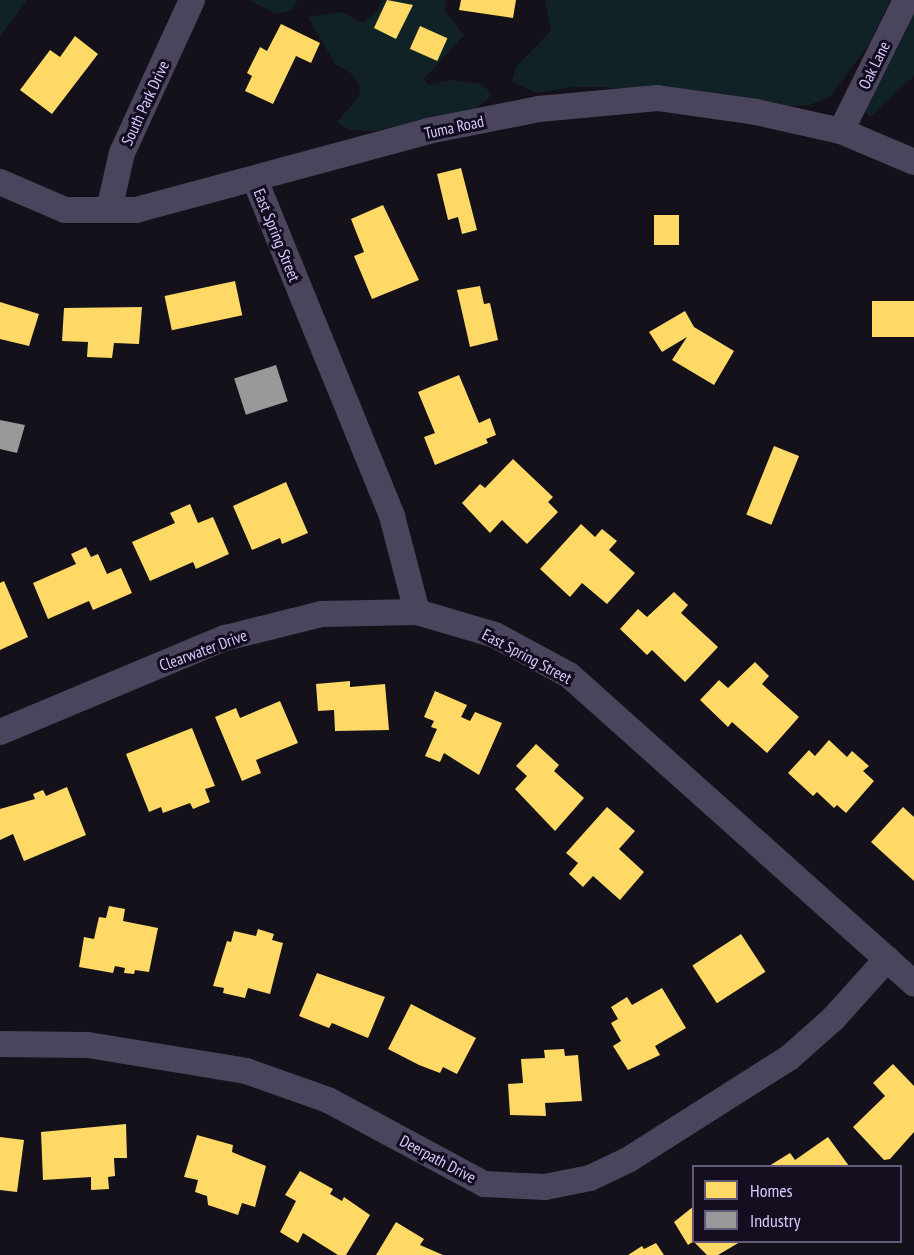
<!DOCTYPE html>
<style>
body{margin:0}
#map{position:relative;width:914px;height:1255px;overflow:hidden;background:#14111b;font-family:"PT Sans Narrow",sans-serif}
div>[style]{position:absolute}
.green>*{inset:0;background:#112227}
.homes>*{inset:0;background:#ffd966;transform-origin:0 0}
.industry>*{inset:0;background:#999;transform-origin:0 0}
.street>*{height:26px;margin:-13px;padding:0 13px;transform-origin:13px;border-radius:13px;background:#4a455c}
span{translate:-50% -50%;white-space:nowrap;text-align:center;line-height:1.15;-webkit-text-stroke:6px #130d1f;paint-order:stroke}
.street-label{font-size:16px;color:#dacbfe}
.legend{position:absolute;left:692px;top:1165px;width:210px;height:78px;box-sizing:border-box;background:#130d1f;border:2px solid #635978;margin:0;padding:8px 10px;list-style:none;font-size:18px;color:#dacbfe}
.legend li{display:flex;align-items:center;gap:12px;height:30px}
.legend b{width:30px;border:2px solid #635978}
</style>
<div id="map">
<div class="green">
<i style="clip-path:polygon(0 0,27px 0,0 36px)"></i>
<i style="clip-path:polygon(249px 0,297px 0,293px 10px,276px 14px)"></i>
<i style="clip-path:polygon(382px 0,446px 0,445px 12px,464px 35px,424px 79px,428px 85px,451px 80px,482px 84px,492px 95px,474px 110px,374px 131px,349px 130px,337px 122px,358px 98px,361px 88px,352px 74px,335px 64px,308px 17px,341px 12px,363px 23px,377px 11px)"></i>
<i style="clip-path:polygon(545px 0,890px 0,868px 45px,830px 97px,809px 105px,790px 106px,740px 98px,603px 87px,572px 87px,537px 93px,512px 82px,516px 67px,551px 31px)"></i>
<i style="clip-path:polygon(914px 2px,914px 76px,870px 117px,864px 110px)"></i>
</div>
<div class="homes">
<i style="clip-path:polygon(387px 0,413px 5px,396px 39px,374px 28px)"></i>
<i style="clip-path:polygon(461px 0,516px 0,513px 18px,459px 10px)"></i>
<i style="clip-path:polygon(281px 24px,320px 43px,311px 63px,296px 56px,273px 104px,245px 91px,252px 76px,247px 73px,260px 47px,267px 51px)"></i>
<i style="left:420px;top:26px;width:30px;height:25px;rotate:24deg"></i>
<i style="clip-path:polygon(75px 36px,98px 54px,52px 114px,20px 90px,50px 50px,60px 57px)"></i>
<i style="clip-path:polygon(461px 168px,477px 230px,462px 234px,458px 217px,448px 220px,437px 174px)"></i>
<i style="clip-path:polygon(383px 205px,419px 280px,372px 299px,354px 256px,364px 252px,351px 219px)"></i>
<i style="left:654px;top:215px;width:25px;height:30px"></i>
<i style="left:235px;top:281px;width:35px;height:72px;rotate:78deg"></i>
<i style="clip-path:polygon(480px 286px,484px 304px,490px 303px,498px 340px,470px 347px,457px 290px)"></i>
<i style="left:914px;top:301px;width:36px;height:42px;rotate:90deg"></i>
<i style="clip-path:polygon(0 302px,39px 314px,29px 346px,0 339px)"></i>
<i style="clip-path:polygon(142px 307px,139px 344px,114px 343px,112px 358px,87px 357px,88px 342px,62px 341px,64px 308px)"></i>
<i style="clip-path:polygon(685px 311px,694px 327px,734px 351px,714px 385px,672px 360px,687px 337px,662px 352px,649px 332px)"></i>
<i style="clip-path:polygon(459px 375px,479px 423px,490px 418px,496px 435px,486px 439px,488px 443px,435px 465px,424px 437px,435px 433px,418px 392px)"></i>
<i style="left:774px;top:446px;width:27px;height:74px;rotate:22deg"></i>
<i style="clip-path:polygon(513px 459px,553px 497px,548px 502px,558px 512px,527px 544px,502px 520px,490px 533px,462px 503px,480px 484px,485px 488px)"></i>
<i style="clip-path:polygon(286px 482px,308px 533px,282px 544px,280px 538px,252px 550px,233px 506px)"></i>
<i style="clip-path:polygon(190px 504px,198px 523px,213px 517px,229px 554px,196px 569px,193px 562px,150px 581px,132px 542px,175px 523px,170px 513px)"></i>
<i style="clip-path:polygon(581px 524px,595px 537px,602px 529px,617px 541px,609px 550px,635px 573px,607px 604px,582px 583px,570px 597px,540px 569px)"></i>
<i style="clip-path:polygon(86px 547px,91px 557px,98px 554px,107px 574px,121px 568px,132px 593px,93px 610px,89px 601px,48px 619px,33px 583px,76px 564px,71px 554px)"></i>
<i style="clip-path:polygon(4px 581px,28px 637px,0 650px,0 583px)"></i>
<i style="clip-path:polygon(674px 592px,688px 605px,681px 613px,718px 647px,685px 682px,652px 650px,647px 655px,620px 629px,638px 609px,647px 617px)"></i>
<i style="clip-path:polygon(755px 662px,769px 676px,762px 684px,799px 717px,767px 753px,732px 722px,728px 727px,700px 700px,719px 680px,728px 688px)"></i>
<i style="clip-path:polygon(350px 681px,350px 687px,385px 684px,389px 730px,335px 731px,334px 710px,318px 711px,316px 684px)"></i>
<i style="clip-path:polygon(435px 691px,467px 705px,461px 717px,470px 721px,475px 712px,502px 723px,479px 775px,444px 753px,440px 762px,425px 756px,437px 729px,431px 727px,434px 721px,424px 717px)"></i>
<i style="clip-path:polygon(280px 701px,298px 743px,256px 760px,261px 773px,242px 781px,215px 717px,236px 708px,240px 718px)"></i>
<i style="clip-path:polygon(192px 728px,215px 786px,205px 789px,210px 802px,193px 809px,190px 803px,163px 813px,161px 807px,149px 812px,126px 754px)"></i>
<i style="clip-path:polygon(829px 740px,847px 757px,852px 751px,869px 766px,863px 771px,874px 781px,846px 813px,837px 805px,834px 808px,817px 792px,813px 796px,788px 773px,809px 750px,815px 756px)"></i>
<i style="clip-path:polygon(536px 744px,559px 765px,554px 771px,584px 798px,555px 831px,515px 789px,527px 776px,516px 766px)"></i>
<i style="clip-path:polygon(67px 787px,86px 835px,24px 861px,13px 834px,0 840px,0 809px,35px 799px,33px 794px,43px 790px,46px 796px)"></i>
<i style="clip-path:polygon(607px 807px,635px 831px,619px 849px,644px 872px,620px 900px,593px 876px,583px 887px,569px 874px,578px 863px,566px 853px)"></i>
<i style="clip-path:polygon(903px 807px,914px 817px,914px 881px,871px 842px)"></i>
<i style="clip-path:polygon(109px 906px,125px 909px,123px 921px,158px 928px,149px 972px,135px 970px,134px 974px,124px 973px,125px 968px,115px 966px,113px 973px,79px 967px,84px 937px,94px 939px,99px 917px,106px 918px)"></i>
<i style="clip-path:polygon(258px 929px,274px 934px,272px 940px,283px 943px,270px 994px,248px 988px,245px 998px,223px 993px,224px 988px,213px 986px,227px 941px,231px 942px,234px 931px,256px 936px)"></i>
<i style="left:741px;top:934px;width:45px;height:58px;rotate:57deg"></i>
<i style="clip-path:polygon(317px 973px,385px 997px,368px 1038px,332px 1023px,329px 1028px,299px 1016px)"></i>
<i style="clip-path:polygon(662px 988px,686px 1028px,655px 1046px,660px 1055px,628px 1070px,613px 1046px,621px 1041px,611px 1023px,618px 1019px,611px 1007px,627px 997px,632px 1005px)"></i>
<i style="clip-path:polygon(411px 1004px,476px 1038px,457px 1074px,443px 1067px,440px 1073px,419px 1065px,388px 1049px)"></i>
<i style="clip-path:polygon(564px 1049px,565px 1056px,578px 1055px,582px 1101px,545px 1103px,546px 1116px,510px 1115px,508px 1084px,523px 1083px,521px 1059px,545px 1058px,544px 1050px)"></i>
<i style="clip-path:polygon(893px 1064px,914px 1086px,914px 1132px,890px 1159px,884px 1160px,853px 1127px,885px 1096px,873px 1083px)"></i>
<i style="clip-path:polygon(126px 1124px,127px 1158px,114px 1158px,115px 1176px,108px 1177px,109px 1189px,91px 1190px,91px 1177px,43px 1180px,41px 1132px)"></i>
<i style="clip-path:polygon(197px 1135px,233px 1145px,232px 1152px,266px 1166px,255px 1207px,242px 1203px,238px 1215px,208px 1205px,207px 1196px,195px 1192px,198px 1180px,184px 1177px)"></i>
<i style="clip-path:polygon(0 1137px,24px 1140px,17px 1192px,0 1190px)"></i>
<i style="clip-path:polygon(828px 1137px,849px 1166px,769px 1166px,790px 1153px,795px 1160px)"></i>
<i style="clip-path:polygon(300px 1171px,333px 1189px,330px 1194px,342px 1201px,344px 1197px,370px 1215px,346px 1255px,338px 1255px,303px 1233px,298px 1243px,280px 1232px,296px 1201px,285px 1195px)"></i>
<i style="clip-path:polygon(694px 1206px,694px 1241px,688px 1245px,674px 1222px)"></i>
<i style="clip-path:polygon(396px 1222px,424px 1239px,420px 1245px,443px 1255px,376px 1255px)"></i>
<i style="clip-path:polygon(694px 1242px,740px 1242px,718px 1255px,707px 1255px)"></i>
<i style="clip-path:polygon(656px 1243px,664px 1255px,628px 1255px,642px 1246px,644px 1249px)"></i>
</div>
<div class="industry">
<i style="left:276px;top:365px;width:38px;height:44px;rotate:72deg"></i>
<i style="clip-path:polygon(0 420px,25px 425px,17px 453px,0 449px)"></i>
</div>
<div class="street">
<i style="left:841px;top:131px;width:146px;rotate:-63.6deg"></i>
<i style="left:255px;top:180px;width:363px;rotate:67.8deg"></i>
<i style="left:392px;top:516px;width:99px;rotate:75.4deg"></i>
<i style="left:417px;top:612px;width:81px;rotate:16.4deg"></i>
<i style="left:495px;top:635px;width:84px;rotate:28.4deg"></i>
<i style="left:569px;top:675px;width:463px;rotate:41.8deg"></i>
<i style="left:0;top:182px;width:71px;rotate:23.3deg"></i>
<i style="left:65px;top:210px;width:71px"></i>
<i style="left:136px;top:210px;width:302px;rotate:-15.1deg"></i>
<i style="left:428px;top:131px;width:113px;rotate:-11.2deg"></i>
<i style="left:539px;top:109px;width:119px;rotate:-5.3deg"></i>
<i style="left:657px;top:98px;width:100px;rotate:8deg"></i>
<i style="left:756px;top:112px;width:87px;rotate:12.6deg"></i>
<i style="left:841px;top:131px;width:79px;rotate:23deg"></i>
<i style="left:109px;top:210px;width:58px;rotate:-77.2deg"></i>
<i style="left:122px;top:153px;width:168px;rotate:-65.4deg"></i>
<i style="left:0;top:732px;width:244px;rotate:-22.7deg"></i>
<i style="left:225px;top:638px;width:100px;rotate:-13.9deg"></i>
<i style="left:322px;top:614px;width:95px;rotate:-1.2deg"></i>
<i style="left:0;top:1044px;width:88px;rotate:0.7deg"></i>
<i style="left:88px;top:1045px;width:160px;rotate:9.3deg"></i>
<i style="left:246px;top:1071px;width:87px;rotate:19.5deg"></i>
<i style="left:328px;top:1100px;width:177px;rotate:28.3deg"></i>
<i style="left:484px;top:1184px;width:61px;rotate:2.8deg"></i>
<i style="left:545px;top:1187px;width:46px;rotate:-11.3deg"></i>
<i style="left:590px;top:1178px;width:42px;rotate:-25.3deg"></i>
<i style="left:628px;top:1160px;width:191px;rotate:-32.4deg"></i>
<i style="left:789px;top:1058px;width:59px;rotate:-41.6deg"></i>
<i style="left:833px;top:1019px;width:81px;rotate:-48deg"></i>
</div>
<div class="street-label">
<span style="left:874px;top:65px;rotate:-64deg">Oak Lane</span>
<span style="left:145px;top:103px;rotate:-65deg">South Park Drive</span>
<span style="left:454px;top:127px;rotate:-12deg">Tuma Road</span>
<span style="left:277px;top:235px;rotate:68deg">East Spring Street</span>
<span style="left:203px;top:650px;rotate:-20deg">Clearwater Drive</span>
<span style="left:527px;top:656px;rotate:28deg">East Spring Street</span>
<span style="left:438px;top:1159px;rotate:28deg">Deerpath Drive</span>
</div>
<ul class="legend">
<li><b style="height:16px;background:#ffd966"></b>Homes</li>
<li><b style="height:16px;background:#999"></b>Industry</li>
</ul>
</div>
